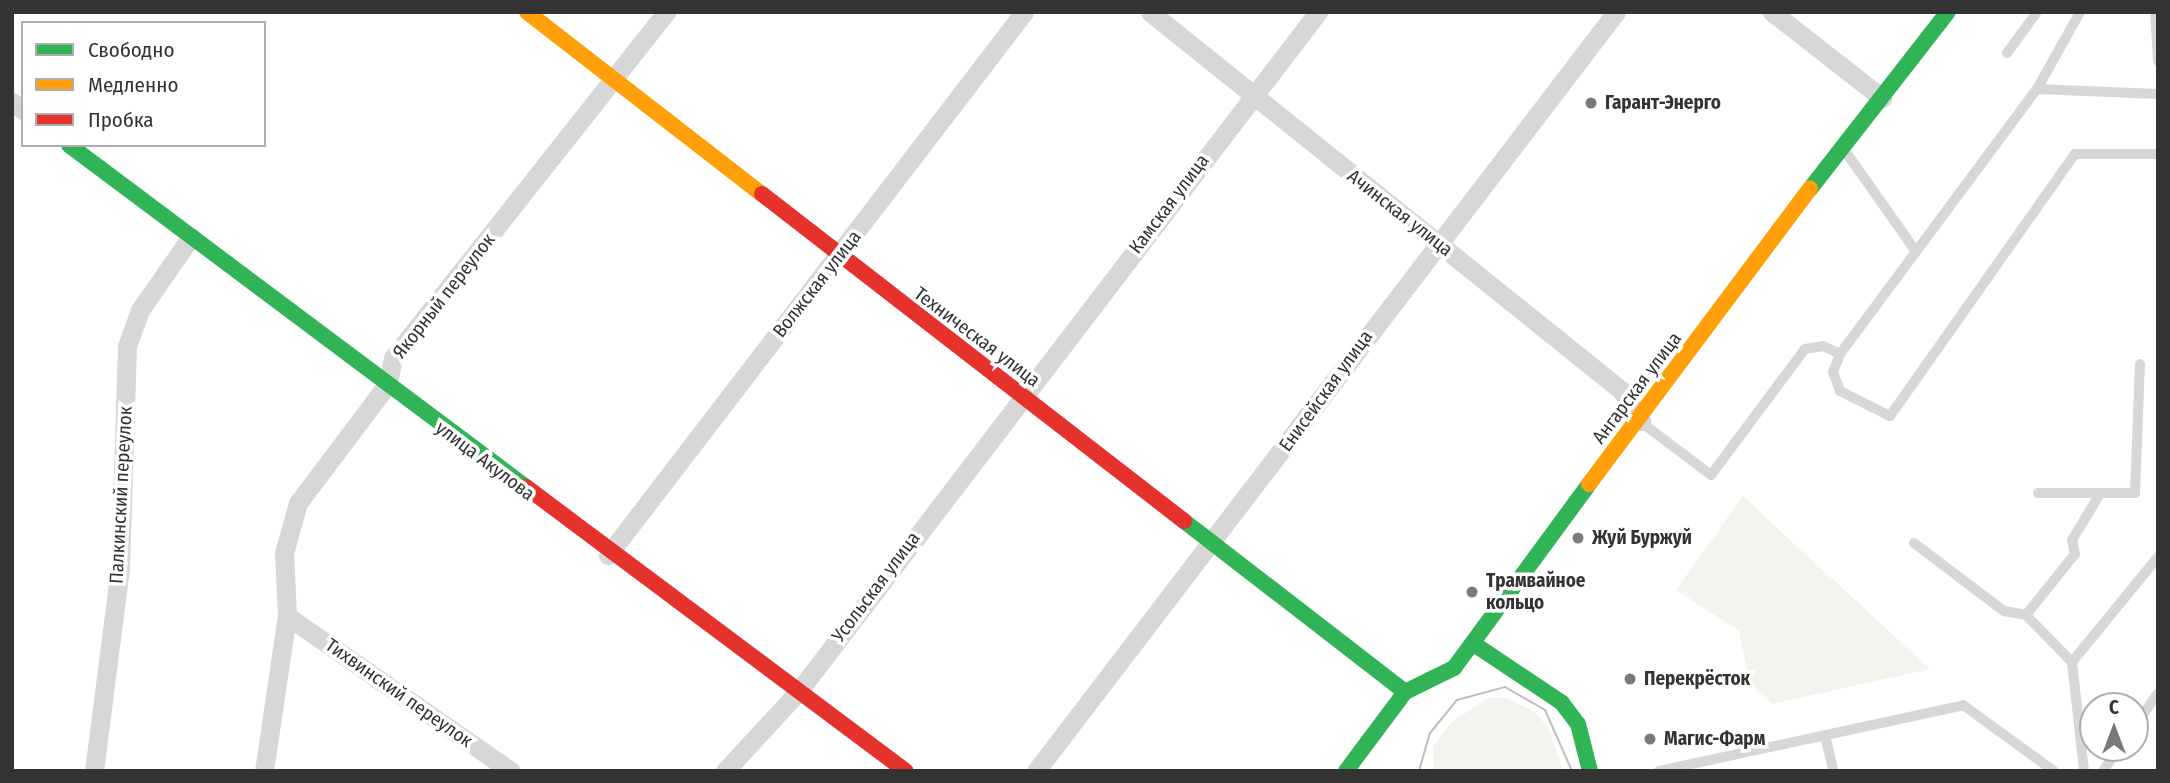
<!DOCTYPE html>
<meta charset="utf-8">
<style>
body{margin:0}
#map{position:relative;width:2170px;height:783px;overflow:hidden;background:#fff;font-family:"Fira Sans Condensed",sans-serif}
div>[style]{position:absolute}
.green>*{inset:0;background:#f1f5ed}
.lane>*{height:10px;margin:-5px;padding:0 5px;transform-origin:5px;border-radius:5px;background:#d7d7d7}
.street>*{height:19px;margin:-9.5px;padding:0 9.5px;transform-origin:9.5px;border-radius:9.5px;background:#d7d7d7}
.fast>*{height:16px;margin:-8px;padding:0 8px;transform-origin:8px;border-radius:8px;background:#30b455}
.slow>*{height:16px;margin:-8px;padding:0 8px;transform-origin:8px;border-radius:8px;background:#ff9f0a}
.jam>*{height:16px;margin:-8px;padding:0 8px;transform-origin:8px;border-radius:8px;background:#e5322d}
.tram>*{height:2px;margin:-1px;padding:0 1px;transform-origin:1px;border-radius:1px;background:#bebebe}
.dots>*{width:19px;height:19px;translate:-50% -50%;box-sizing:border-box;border:4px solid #fff;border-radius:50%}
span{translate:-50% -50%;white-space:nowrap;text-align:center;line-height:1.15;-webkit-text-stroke:7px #fff;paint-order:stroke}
.poi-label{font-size:19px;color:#333;font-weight:700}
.left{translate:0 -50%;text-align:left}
.street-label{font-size:19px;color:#333}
.frame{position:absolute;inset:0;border:14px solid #333;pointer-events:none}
.legend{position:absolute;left:21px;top:21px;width:245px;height:126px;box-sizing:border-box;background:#fff;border:2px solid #adadad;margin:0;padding:9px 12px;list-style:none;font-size:21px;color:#333}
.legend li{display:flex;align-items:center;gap:14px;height:35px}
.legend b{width:35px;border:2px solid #adadad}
.north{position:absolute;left:2079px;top:692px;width:70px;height:70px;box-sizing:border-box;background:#fff;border:2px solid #adadad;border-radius:50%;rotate:0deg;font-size:19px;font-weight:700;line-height:28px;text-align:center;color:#333}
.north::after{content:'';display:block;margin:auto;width:24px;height:32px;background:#7a7a7a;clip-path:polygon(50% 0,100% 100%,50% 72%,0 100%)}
</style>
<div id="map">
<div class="green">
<i style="clip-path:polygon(1743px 496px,1777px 528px,1930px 669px,1772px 704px,1750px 684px,1739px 631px,1676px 590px)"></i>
<i style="clip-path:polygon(1489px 698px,1507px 698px,1534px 712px,1548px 727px,1563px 771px,1434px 771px,1433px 746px,1453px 721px)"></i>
</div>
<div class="lane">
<i style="left:2155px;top:12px;width:49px;rotate:86.5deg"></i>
<i style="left:2007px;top:53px;width:51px;rotate:-53.8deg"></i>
<i style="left:2037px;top:89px;width:121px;rotate:2.4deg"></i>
<i style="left:1843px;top:148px;width:125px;rotate:54.8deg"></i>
<i style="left:1840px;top:354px;width:19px;rotate:111deg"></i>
<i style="left:1833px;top:372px;width:20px;rotate:70deg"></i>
<i style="left:1840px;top:391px;width:56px;rotate:26.6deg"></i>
<i style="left:1890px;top:416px;width:321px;rotate:-54.8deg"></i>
<i style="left:2075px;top:154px;width:83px"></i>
<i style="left:1642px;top:423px;width:86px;rotate:37deg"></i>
<i style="left:1711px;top:475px;width:157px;rotate:-53.3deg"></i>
<i style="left:1805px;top:349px;width:18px;rotate:-9deg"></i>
<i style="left:1823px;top:346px;width:19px;rotate:25deg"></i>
<i style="left:1840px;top:354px;width:330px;rotate:-53.4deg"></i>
<i style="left:2037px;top:89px;width:88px;rotate:-60.8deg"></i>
<i style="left:2038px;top:493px;width:97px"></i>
<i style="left:2135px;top:493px;width:129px;rotate:-87.8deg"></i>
<i style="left:1914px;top:543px;width:113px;rotate:37.1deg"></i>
<i style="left:2004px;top:611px;width:22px;rotate:10deg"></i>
<i style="left:2026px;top:615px;width:66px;rotate:45.6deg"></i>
<i style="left:2072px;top:662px;width:110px;rotate:83.7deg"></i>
<i style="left:2026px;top:615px;width:78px;rotate:-51.2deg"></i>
<i style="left:2075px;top:554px;width:14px;rotate:-102deg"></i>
<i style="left:2072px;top:540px;width:54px;rotate:-58.7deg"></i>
<i style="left:2072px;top:662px;width:136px;rotate:-50.7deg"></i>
<i style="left:2135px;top:726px;width:40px;rotate:-55.1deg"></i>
<i style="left:1825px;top:735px;width:37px;rotate:77deg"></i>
<i style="left:1659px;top:771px;width:311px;rotate:-12.2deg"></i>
<i style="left:1963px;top:705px;width:112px;rotate:36deg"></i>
<i style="left:2103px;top:771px;width:28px;rotate:-55deg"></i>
</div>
<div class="street">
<i style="left:1150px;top:12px;width:604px;rotate:38.75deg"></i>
<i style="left:1621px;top:390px;width:37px;rotate:57deg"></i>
<i style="left:1772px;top:12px;width:140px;rotate:38deg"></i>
<i style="left:12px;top:102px;width:14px;rotate:36deg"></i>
<i style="left:608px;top:555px;width:684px;rotate:-52.54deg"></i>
<i style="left:287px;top:616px;width:272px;rotate:34.7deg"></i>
<i style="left:94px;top:771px;width:205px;rotate:-82.7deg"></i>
<i style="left:120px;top:568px;width:222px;rotate:-88.2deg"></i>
<i style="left:127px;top:346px;width:38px;rotate:-70deg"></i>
<i style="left:140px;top:310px;width:89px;rotate:-55.1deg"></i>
<i style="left:264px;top:771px;width:157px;rotate:-81.6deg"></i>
<i style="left:287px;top:616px;width:63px;rotate:-92.7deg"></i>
<i style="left:284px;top:553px;width:52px;rotate:-74.4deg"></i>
<i style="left:298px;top:503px;width:148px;rotate:-53deg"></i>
<i style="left:387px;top:385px;width:28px;rotate:-77deg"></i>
<i style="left:393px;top:358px;width:441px;rotate:-51.7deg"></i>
<i style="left:725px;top:771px;width:108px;rotate:-47.3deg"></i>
<i style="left:798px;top:692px;width:856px;rotate:-52.59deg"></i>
<i style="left:1036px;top:771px;width:955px;rotate:-52.61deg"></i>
</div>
<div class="fast">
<i style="left:69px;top:145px;width:571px;rotate:36.81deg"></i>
<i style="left:1810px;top:189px;width:224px;rotate:-52.1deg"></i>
<i style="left:1184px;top:521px;width:279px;rotate:37.7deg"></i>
<i style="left:1474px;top:644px;width:106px;rotate:33.8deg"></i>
<i style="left:1562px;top:703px;width:26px;rotate:53deg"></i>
<i style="left:1578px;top:724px;width:49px;rotate:75.7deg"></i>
<i style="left:1346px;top:771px;width:99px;rotate:-53.2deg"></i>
<i style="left:1405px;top:692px;width:55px;rotate:-26.1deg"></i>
<i style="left:1454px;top:668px;width:228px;rotate:-53.7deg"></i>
</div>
<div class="slow">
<i style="left:527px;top:12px;width:297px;rotate:37.8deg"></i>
<i style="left:1589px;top:484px;width:369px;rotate:-53.2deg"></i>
</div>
<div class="jam">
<i style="left:762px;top:194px;width:534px;rotate:37.77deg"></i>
<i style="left:526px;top:487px;width:474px;rotate:36.8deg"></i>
</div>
<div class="tram">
<i style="left:1419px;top:771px;width:40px;rotate:-74deg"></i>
<i style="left:1430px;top:733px;width:43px;rotate:-50.7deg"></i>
<i style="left:1457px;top:700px;width:50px;rotate:-15.2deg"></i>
<i style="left:1505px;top:687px;width:46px;rotate:29.9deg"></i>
<i style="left:1545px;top:710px;width:67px;rotate:66.1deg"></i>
</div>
<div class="dots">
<i style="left:1591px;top:103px;background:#7a7a7a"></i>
<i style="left:1578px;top:538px;background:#7a7a7a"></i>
<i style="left:1472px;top:592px;background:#7a7a7a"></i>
<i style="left:1630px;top:679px;background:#7a7a7a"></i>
<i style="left:1650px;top:739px;background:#7a7a7a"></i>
</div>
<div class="poi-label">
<span class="left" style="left:1605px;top:103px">Гарант-Энерго</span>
<span class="left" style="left:1592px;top:538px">Жуй Буржуй</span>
<span class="left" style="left:1486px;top:592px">Трамвайное<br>кольцо</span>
<span class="left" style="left:1644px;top:679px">Перекрёсток</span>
<span class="left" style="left:1664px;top:739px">Магис-Фарм</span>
</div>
<div class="street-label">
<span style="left:1169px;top:204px;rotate:-53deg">Камская улица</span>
<span style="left:1400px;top:213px;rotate:38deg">Ачинская улица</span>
<span style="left:817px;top:284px;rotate:-52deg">Волжская улица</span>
<span style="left:444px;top:296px;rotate:-52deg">Якорный переулок</span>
<span style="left:977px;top:337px;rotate:37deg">Техническая улица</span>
<span style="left:1637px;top:388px;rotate:-53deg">Ангарская улица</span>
<span style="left:1326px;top:391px;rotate:-54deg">Енисейская улица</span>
<span style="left:485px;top:461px;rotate:37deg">улица Акулова</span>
<span style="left:121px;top:495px;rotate:-87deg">Палкинский переулок</span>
<span style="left:876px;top:587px;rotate:-53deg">Усольская улица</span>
<span style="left:399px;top:693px;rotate:35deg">Тихвинский переулок</span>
</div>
<div class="frame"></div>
<ul class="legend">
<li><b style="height:9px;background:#30b455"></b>Свободно</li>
<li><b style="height:9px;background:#ff9f0a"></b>Медленно</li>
<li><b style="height:9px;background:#e5322d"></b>Пробка</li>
</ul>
<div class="north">С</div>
</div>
